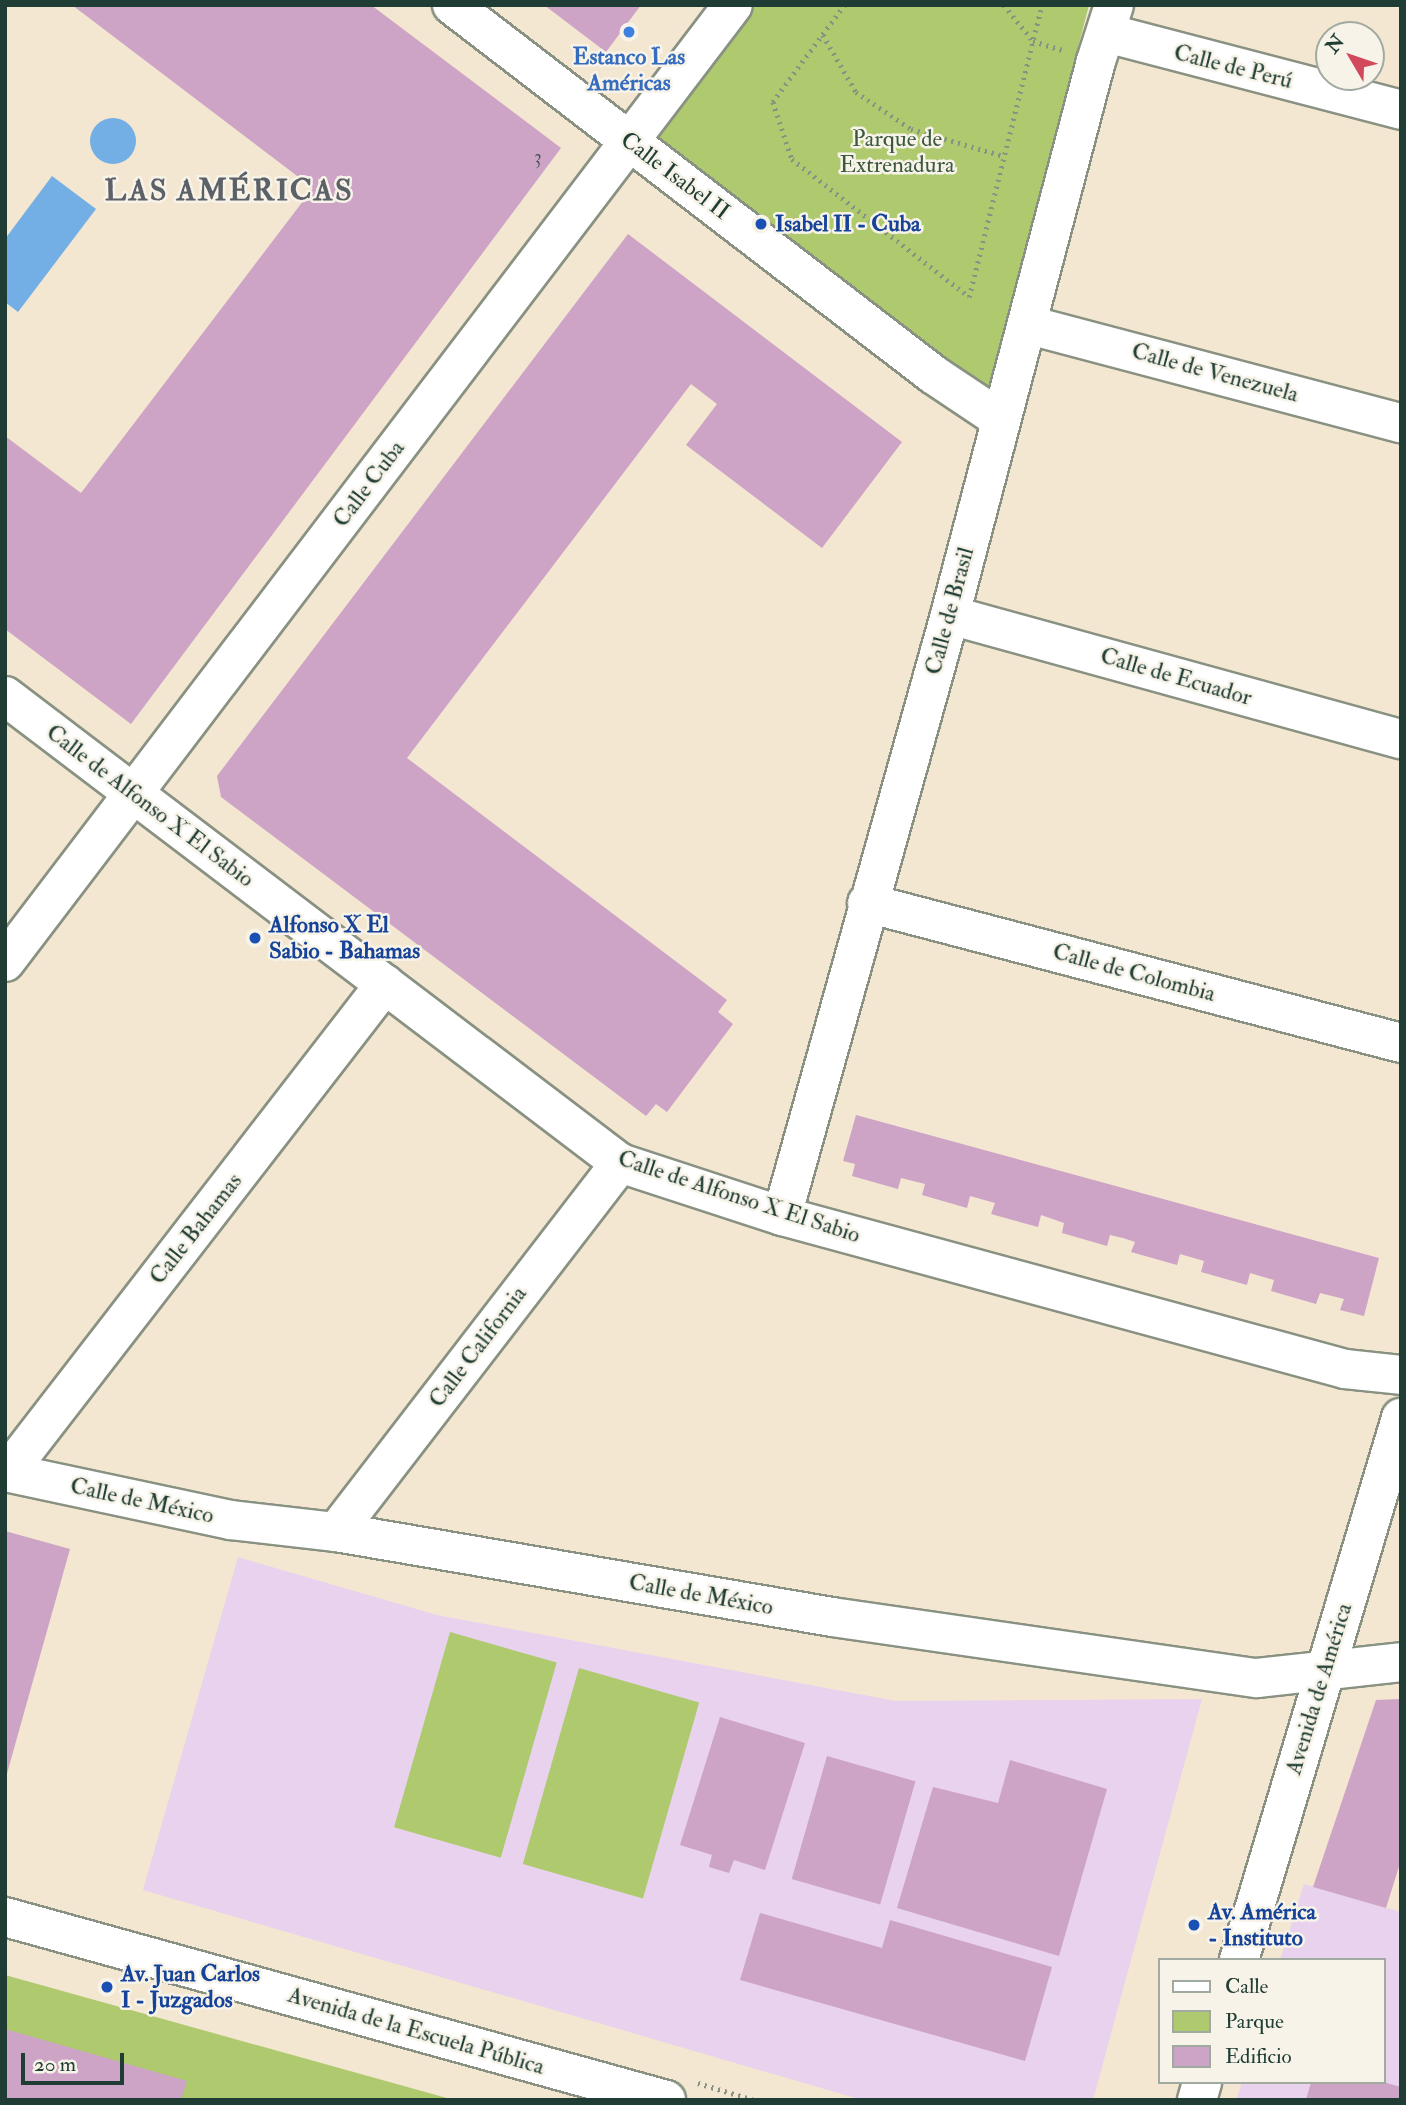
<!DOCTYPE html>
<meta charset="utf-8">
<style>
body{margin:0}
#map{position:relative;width:1406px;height:2105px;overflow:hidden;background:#f3e7d1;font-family:"IM FELL Double Pica",serif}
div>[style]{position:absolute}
.built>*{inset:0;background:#e8d2ee}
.green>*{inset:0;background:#afc96f;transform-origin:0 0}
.water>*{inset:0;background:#73aee4}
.round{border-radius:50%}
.building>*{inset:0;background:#cda3c6;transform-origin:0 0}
.path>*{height:4.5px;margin-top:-2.25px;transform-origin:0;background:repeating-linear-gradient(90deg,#899282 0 2px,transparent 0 7px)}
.roads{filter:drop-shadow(2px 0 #899282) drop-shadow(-2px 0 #899282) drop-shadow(0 2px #899282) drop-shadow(0 -2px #899282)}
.street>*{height:38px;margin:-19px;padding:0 19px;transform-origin:19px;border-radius:19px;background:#fff}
.secondary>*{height:38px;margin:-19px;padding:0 19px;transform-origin:19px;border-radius:19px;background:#fff}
.dots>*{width:19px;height:19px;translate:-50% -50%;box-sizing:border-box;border:4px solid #f7f3e8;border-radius:50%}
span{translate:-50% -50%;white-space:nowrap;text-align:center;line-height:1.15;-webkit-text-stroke:5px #f7f3e8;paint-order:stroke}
.number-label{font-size:19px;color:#4a5658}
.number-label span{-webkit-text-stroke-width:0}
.shop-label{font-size:23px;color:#366cbe;font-weight:700}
.street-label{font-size:23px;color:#1f3d34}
.park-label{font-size:23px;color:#3c5940}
.transit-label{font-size:23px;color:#164399;font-weight:700}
.left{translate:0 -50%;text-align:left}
.district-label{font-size:30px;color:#5c6167;font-weight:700;letter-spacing:2px}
.frame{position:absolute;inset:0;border:7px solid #1f3d34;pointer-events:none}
.legend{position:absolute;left:1158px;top:1958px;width:228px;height:126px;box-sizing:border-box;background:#f7f3e8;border:2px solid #a1aaa0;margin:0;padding:9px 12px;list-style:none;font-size:21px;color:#1f3d34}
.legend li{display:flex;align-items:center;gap:14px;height:35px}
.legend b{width:35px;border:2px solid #a1aaa0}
.north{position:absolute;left:1315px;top:21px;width:70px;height:70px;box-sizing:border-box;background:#f7f3e8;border:2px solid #a1aaa0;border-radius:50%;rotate:309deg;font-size:19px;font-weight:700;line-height:28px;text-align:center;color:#1f3d34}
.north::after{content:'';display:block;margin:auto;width:24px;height:32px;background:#d1495b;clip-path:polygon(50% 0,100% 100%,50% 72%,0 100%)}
.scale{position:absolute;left:21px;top:2053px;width:103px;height:32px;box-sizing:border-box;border:4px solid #1f3d34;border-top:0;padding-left:9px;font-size:21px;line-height:24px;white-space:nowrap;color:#1f3d34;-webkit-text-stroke:5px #f7f3e8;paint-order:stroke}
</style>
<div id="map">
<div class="built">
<i style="clip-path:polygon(238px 1557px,437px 1615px,896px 1701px,1202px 1699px,1093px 2100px,862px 2100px,143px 1890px)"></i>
<i style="clip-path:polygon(1304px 1884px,1401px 1912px,1401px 2100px,1236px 2100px,1242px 2082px,1383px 2082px,1383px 1960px,1280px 1960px)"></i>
</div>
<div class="green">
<i style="clip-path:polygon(739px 5px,1089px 5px,985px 404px,637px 140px)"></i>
<i style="left:450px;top:1632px;width:111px;height:203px;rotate:16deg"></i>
<i style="left:579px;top:1668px;width:125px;height:204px;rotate:16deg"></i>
<i style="clip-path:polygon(5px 1975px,454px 2100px,5px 2100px)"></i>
</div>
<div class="water">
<i class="round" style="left:90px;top:118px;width:46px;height:46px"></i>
<i style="clip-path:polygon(52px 176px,96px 209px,18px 312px,5px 302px,5px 239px)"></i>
</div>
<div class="building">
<i style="clip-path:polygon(72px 5px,371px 5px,561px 148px,131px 724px,5px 629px,5px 436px,81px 493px,313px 188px)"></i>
<i style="clip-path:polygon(544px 5px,641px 5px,606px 52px)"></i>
<i style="clip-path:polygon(628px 234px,902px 442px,822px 548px,686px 445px,717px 404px,691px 384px,407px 758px,727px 1000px,718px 1012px,733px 1024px,667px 1112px,656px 1104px,646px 1116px,221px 797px,217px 776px)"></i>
<i style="clip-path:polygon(856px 1115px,1379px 1258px,1364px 1316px,1340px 1310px,1344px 1299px,1320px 1293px,1316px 1304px,1271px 1291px,1274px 1280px,1250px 1273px,1247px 1285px,1201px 1272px,1204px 1261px,1180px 1254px,1177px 1265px,1131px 1252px,1135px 1242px,1123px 1238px,1110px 1235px,1107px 1246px,1062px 1233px,1064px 1223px,1041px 1215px,1038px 1227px,991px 1214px,995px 1203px,970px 1196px,967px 1208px,922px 1195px,925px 1184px,901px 1178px,898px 1189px,852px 1176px,855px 1164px,843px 1161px)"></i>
<i style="clip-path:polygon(5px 1531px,70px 1549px,6px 1777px,5px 1777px)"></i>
<i style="clip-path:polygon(1401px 1699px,1401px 1860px,1386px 1908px,1313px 1887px,1376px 1700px)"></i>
<i style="clip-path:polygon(720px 1717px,805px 1743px,765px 1870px,734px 1860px,729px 1873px,709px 1867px,712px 1855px,680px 1845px)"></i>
<i style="left:827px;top:1756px;width:92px;height:128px;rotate:16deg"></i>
<i style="clip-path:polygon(1010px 1760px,1107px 1789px,1059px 1956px,897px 1908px,933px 1787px,998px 1803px)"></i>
<i style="clip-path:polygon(760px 1913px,882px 1948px,890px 1920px,1052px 1967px,1025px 2061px,740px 1980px)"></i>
<i style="clip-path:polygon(5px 2029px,187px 2081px,181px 2100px,5px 2100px)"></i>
<i style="clip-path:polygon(1311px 2082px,1383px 2082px,1401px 2087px,1401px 2100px,1306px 2100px)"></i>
</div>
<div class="path">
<i style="left:845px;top:5px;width:121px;rotate:126.6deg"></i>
<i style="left:773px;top:102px;width:60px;rotate:71.6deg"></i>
<i style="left:792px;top:159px;width:224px;rotate:37.9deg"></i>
<i style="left:969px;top:297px;width:301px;rotate:-76deg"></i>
<i style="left:1004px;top:5px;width:46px;rotate:51.1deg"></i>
<i style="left:1033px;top:41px;width:30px;rotate:17deg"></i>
<i style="left:823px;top:35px;width:66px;rotate:59.9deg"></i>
<i style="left:856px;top:92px;width:66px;rotate:33.9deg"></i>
<i style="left:911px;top:129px;width:97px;rotate:16.2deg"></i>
<i style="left:698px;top:2083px;width:59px;rotate:16.9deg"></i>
</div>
<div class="roads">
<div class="street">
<i style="left:452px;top:5px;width:608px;rotate:37.51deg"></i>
<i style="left:934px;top:375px;width:79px;rotate:33.7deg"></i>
<i style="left:1106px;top:33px;width:305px;rotate:14.6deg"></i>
<i style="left:1029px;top:325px;width:385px;rotate:14.8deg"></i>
<i style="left:950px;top:615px;width:468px;rotate:15.4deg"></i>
<i style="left:5px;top:696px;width:772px;rotate:37.21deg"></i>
<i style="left:620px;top:1163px;width:170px;rotate:18.1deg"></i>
<i style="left:782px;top:1216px;width:583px;rotate:15.2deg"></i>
<i style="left:1345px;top:1369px;width:56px;rotate:6.1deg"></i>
<i style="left:867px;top:903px;width:552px;rotate:14.69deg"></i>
<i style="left:5px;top:962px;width:1202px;rotate:-52.74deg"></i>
<i style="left:782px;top:1216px;width:624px;rotate:-74.38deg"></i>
<i style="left:950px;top:615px;width:573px;rotate:-75.24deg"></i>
<i style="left:1096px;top:61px;width:59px;rotate:-72.2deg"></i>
<i style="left:5px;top:1472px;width:230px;rotate:12deg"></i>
<i style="left:230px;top:1520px;width:107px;rotate:6.5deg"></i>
<i style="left:336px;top:1532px;width:503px;rotate:9.72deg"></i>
<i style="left:832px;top:1617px;width:429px;rotate:8.2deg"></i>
<i style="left:1257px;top:1678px;width:145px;rotate:-6.3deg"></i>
<i style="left:7px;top:1473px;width:618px;rotate:-52.3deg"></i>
<i style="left:336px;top:1532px;width:466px;rotate:-52.4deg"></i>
</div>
<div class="secondary">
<i style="left:5px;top:1917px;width:686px;rotate:15.47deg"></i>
<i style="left:1239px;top:1960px;width:566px;rotate:-73.36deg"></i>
<i style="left:1197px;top:2100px;width:19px;rotate:-74deg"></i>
</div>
</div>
<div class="dots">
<i style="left:629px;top:32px;background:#3f7fe0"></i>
<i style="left:761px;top:224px;background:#1a4fb4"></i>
<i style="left:255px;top:938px;background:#1a4fb4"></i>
<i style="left:1194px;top:1925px;background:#1a4fb4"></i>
<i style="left:107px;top:1987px;background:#1a4fb4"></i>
</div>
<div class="number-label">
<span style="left:538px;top:158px">3</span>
</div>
<div class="shop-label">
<span style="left:629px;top:70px">Estanco Las<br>Américas</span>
</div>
<div class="street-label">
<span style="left:1233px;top:67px;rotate:14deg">Calle de Perú</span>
<span style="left:675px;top:176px;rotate:37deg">Calle Isabel II</span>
<span style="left:1215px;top:373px;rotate:15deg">Calle de Venezuela</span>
<span style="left:369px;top:484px;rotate:-53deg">Calle Cuba</span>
<span style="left:950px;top:611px;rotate:-75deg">Calle de Brasil</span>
<span style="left:1176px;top:677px;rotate:16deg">Calle de Ecuador</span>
<span style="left:150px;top:806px;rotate:37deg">Calle de Alfonso X El Sabio</span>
<span style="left:1134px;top:973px;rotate:15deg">Calle de Colombia</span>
<span style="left:739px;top:1197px;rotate:18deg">Calle de Alfonso X El Sabio</span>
<span style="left:196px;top:1229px;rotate:-52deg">Calle Bahamas</span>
<span style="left:478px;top:1347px;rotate:-53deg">Calle California</span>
<span style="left:142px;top:1501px;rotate:12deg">Calle de México</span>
<span style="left:701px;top:1595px;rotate:10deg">Calle de México</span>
<span style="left:1319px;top:1689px;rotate:-73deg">Avenida de América</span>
<span style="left:416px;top:2031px;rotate:16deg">Avenida de la Escuela Pública</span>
</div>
<div class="park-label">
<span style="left:897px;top:152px">Parque de<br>Extrenadura</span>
</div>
<div class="transit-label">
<span class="left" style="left:775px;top:224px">Isabel II - Cuba</span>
<span class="left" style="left:269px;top:938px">Alfonso X El<br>Sabio - Bahamas</span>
<span class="left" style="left:1208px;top:1925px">Av. América<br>- Instituto</span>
<span class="left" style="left:121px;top:1987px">Av. Juan Carlos<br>I - Juzgados</span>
</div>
<div class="district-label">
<span style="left:229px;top:191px">LAS AMÉRICAS</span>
</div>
<div class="frame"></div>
<ul class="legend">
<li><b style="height:9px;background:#fff"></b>Calle</li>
<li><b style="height:19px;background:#afc96f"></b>Parque</li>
<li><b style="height:19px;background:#cda3c6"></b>Edificio</li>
</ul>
<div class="north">N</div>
<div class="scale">20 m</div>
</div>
